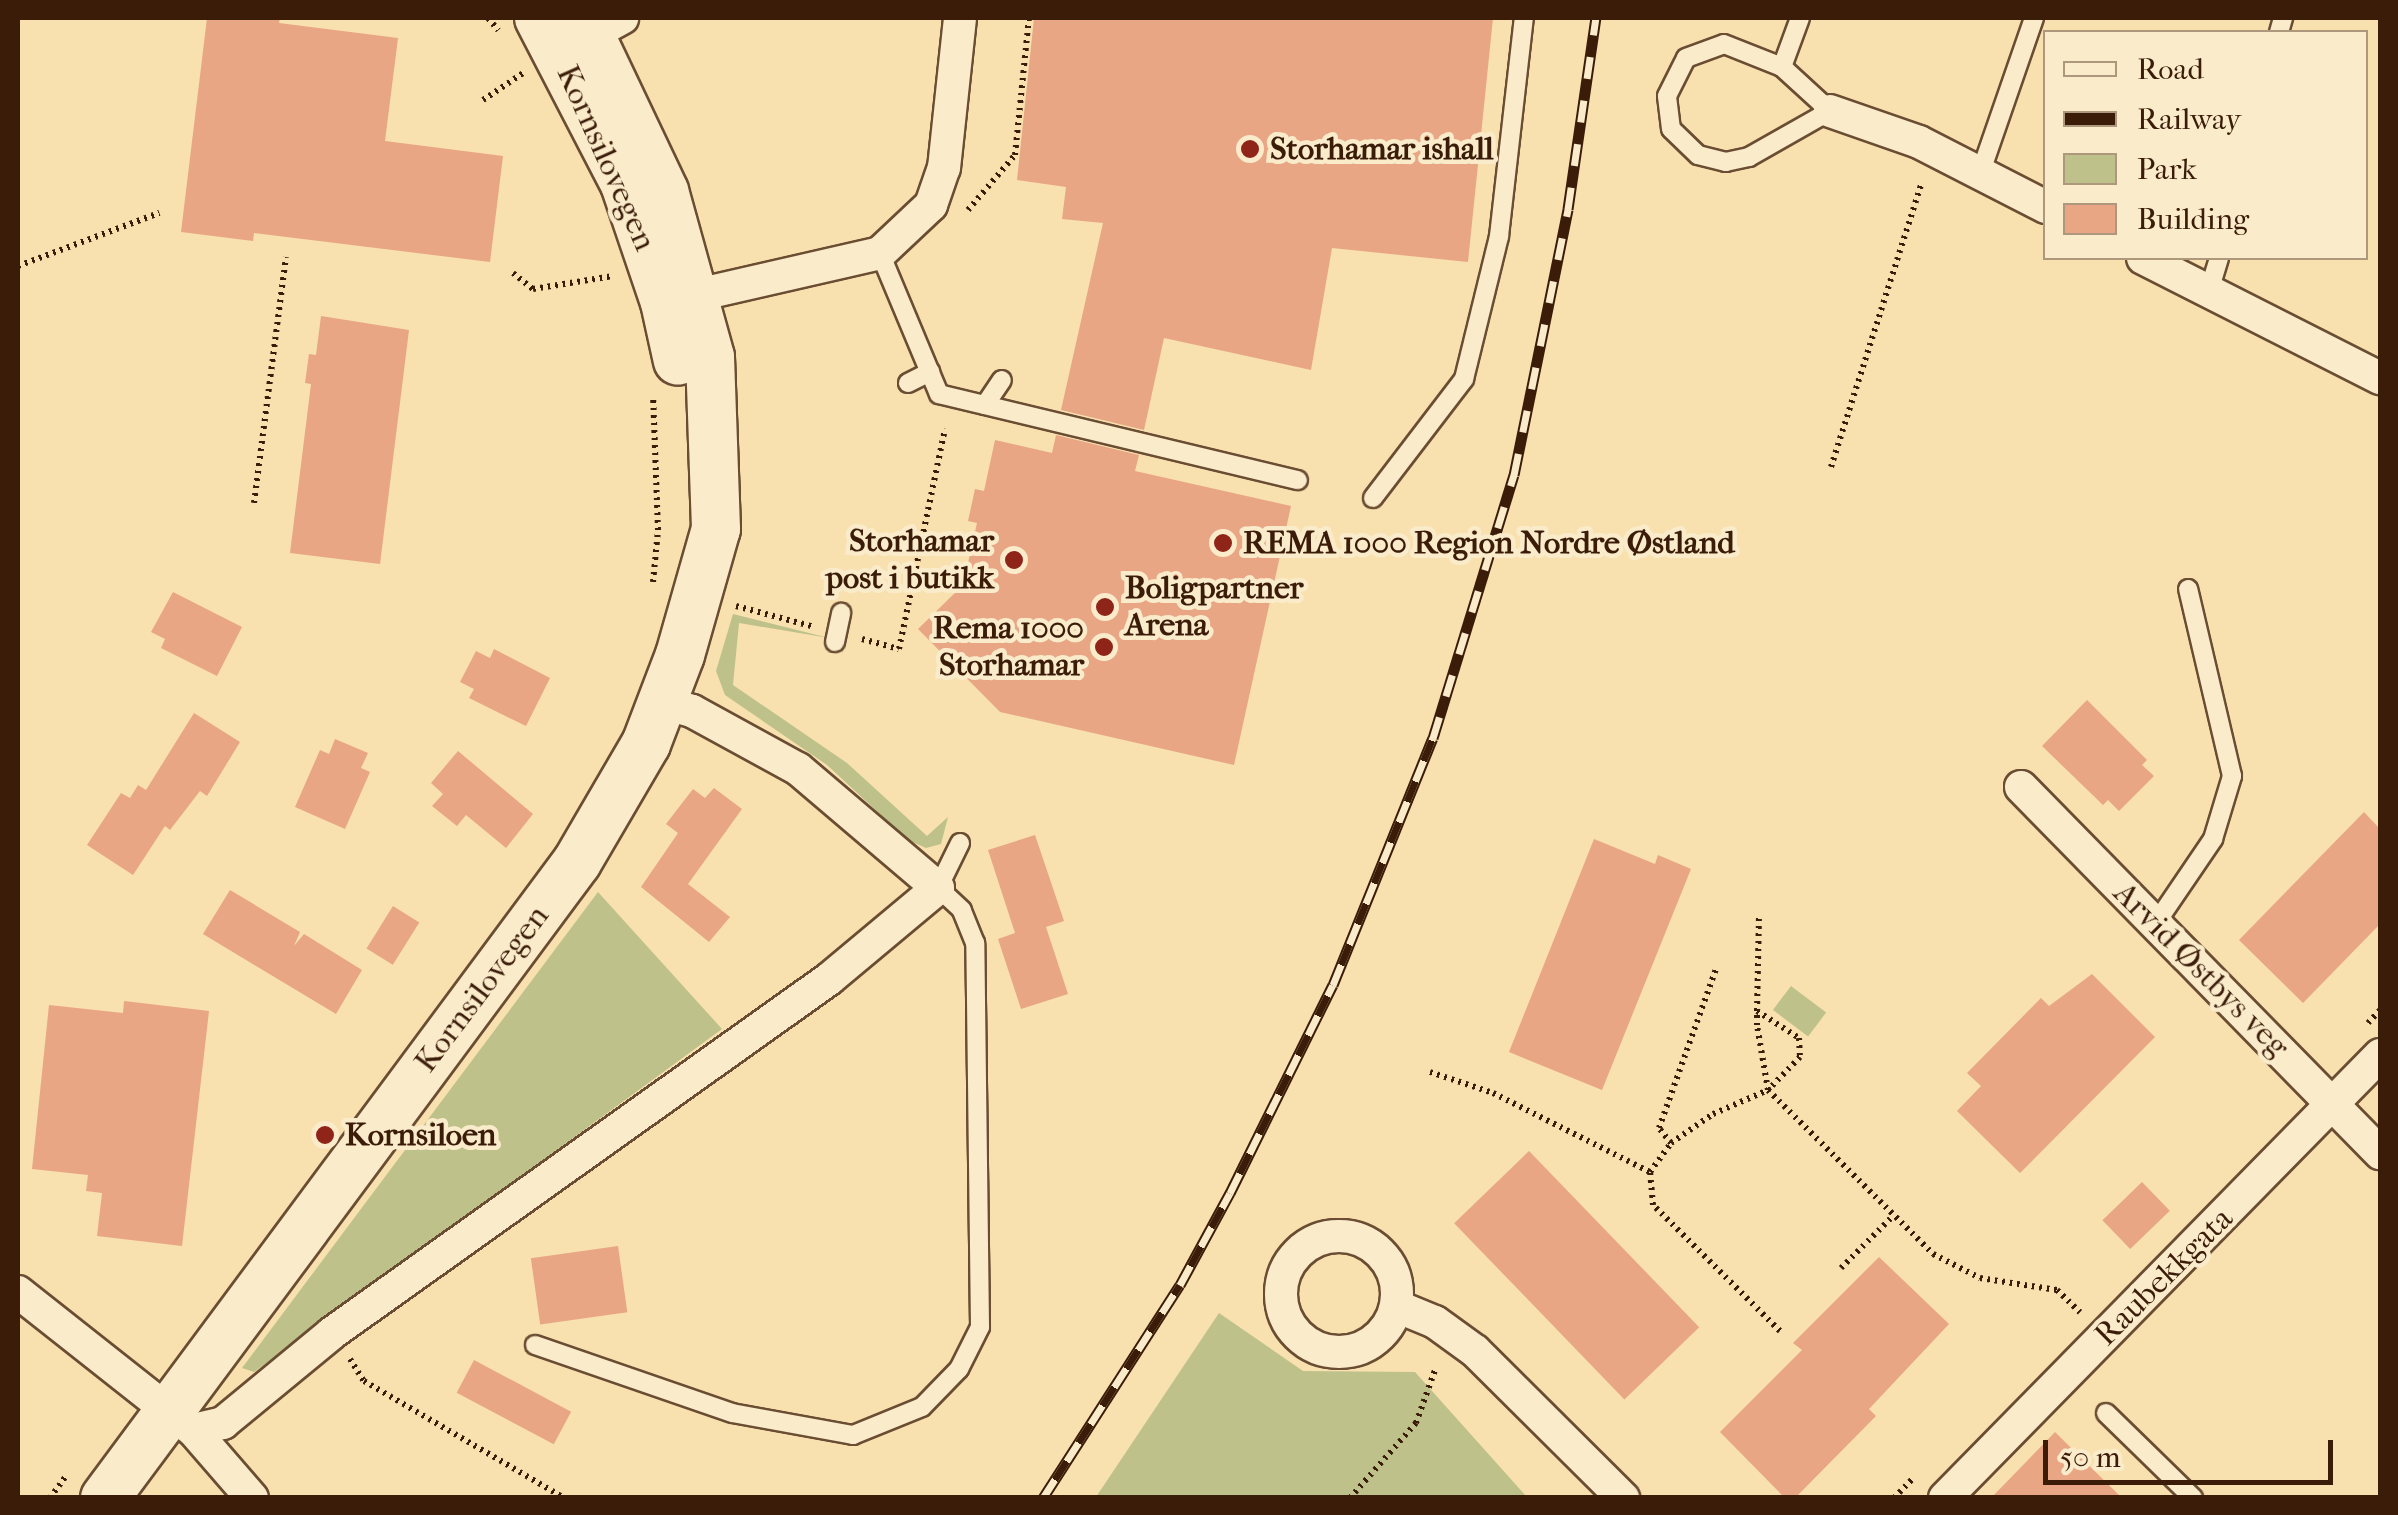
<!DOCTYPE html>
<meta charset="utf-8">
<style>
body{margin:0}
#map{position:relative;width:2398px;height:1515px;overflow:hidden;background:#f8e0af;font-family:"IM FELL French Canon",serif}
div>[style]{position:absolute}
.green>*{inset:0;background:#bec28a;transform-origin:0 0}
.building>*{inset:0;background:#e8a685;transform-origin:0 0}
.path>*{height:6px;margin-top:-3px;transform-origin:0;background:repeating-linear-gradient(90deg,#3b1c09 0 2.5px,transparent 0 7.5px)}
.roads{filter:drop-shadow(2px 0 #6a4d32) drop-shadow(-2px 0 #6a4d32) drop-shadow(0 2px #6a4d32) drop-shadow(0 -2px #6a4d32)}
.lane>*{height:18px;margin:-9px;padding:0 9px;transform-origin:9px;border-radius:9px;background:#faebcb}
.street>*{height:32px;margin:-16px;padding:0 16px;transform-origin:16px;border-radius:16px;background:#faebcb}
.street>.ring{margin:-16px;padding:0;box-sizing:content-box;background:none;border:32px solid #faebcb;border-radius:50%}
.secondary>*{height:48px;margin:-24px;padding:0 24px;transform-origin:24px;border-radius:24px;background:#faebcb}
.rail>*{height:11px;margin-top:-5.5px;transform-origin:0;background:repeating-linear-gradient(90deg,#faebcb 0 22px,#3b1c09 0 44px);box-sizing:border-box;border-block:2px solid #3b1c09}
.dots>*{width:28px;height:28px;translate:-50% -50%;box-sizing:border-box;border:5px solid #faebcb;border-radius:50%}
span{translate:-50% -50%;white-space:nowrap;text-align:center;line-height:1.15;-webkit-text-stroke:9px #faebcb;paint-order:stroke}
.poi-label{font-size:32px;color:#3b1c09;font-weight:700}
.left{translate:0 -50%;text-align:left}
.right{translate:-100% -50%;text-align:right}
.street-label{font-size:32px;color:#3b1c09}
.frame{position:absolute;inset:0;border:20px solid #3b1c09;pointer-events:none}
.legend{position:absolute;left:2043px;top:30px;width:325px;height:230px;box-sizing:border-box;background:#faebcb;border:2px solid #ae987d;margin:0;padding:12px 18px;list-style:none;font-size:30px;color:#3b1c09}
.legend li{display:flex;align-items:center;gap:20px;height:50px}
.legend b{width:50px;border:2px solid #ae987d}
.scale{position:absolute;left:2043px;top:1440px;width:290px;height:45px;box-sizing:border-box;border:5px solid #3b1c09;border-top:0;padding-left:12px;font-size:30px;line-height:35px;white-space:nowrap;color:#3b1c09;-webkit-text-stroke:8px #faebcb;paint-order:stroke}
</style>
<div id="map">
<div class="green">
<i style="clip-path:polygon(733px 614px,829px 638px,739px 623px,733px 685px,847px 763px,927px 836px,948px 817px,941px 844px,926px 848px,908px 840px,827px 765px,725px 695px,716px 671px)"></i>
<i style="clip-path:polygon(598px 892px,722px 1029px,254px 1372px,242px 1368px)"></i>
<i style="left:1791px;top:986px;width:44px;height:30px;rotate:37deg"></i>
<i style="clip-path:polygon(1219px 1313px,1303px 1371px,1415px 1372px,1527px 1497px,1096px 1497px)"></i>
</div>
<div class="building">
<i style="clip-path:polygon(207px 18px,280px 18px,279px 23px,398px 38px,385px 141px,503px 156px,490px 262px,254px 233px,253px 241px,181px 232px)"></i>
<i style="clip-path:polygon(1034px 18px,1493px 18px,1468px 262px,1332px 248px,1311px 370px,1164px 338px,1144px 430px,1061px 410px,1103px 223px,1062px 219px,1066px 187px,1017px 180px)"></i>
<i style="clip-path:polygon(321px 316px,409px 330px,380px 564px,290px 553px,311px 384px,305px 383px,309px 354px,316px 355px)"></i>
<i style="clip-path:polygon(1056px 435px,1139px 455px,1135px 471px,1291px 506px,1234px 765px,1000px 712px,918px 629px,963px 585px,977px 523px,968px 521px,975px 489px,984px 491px,995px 440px,1052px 453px)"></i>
<i style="clip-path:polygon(173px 592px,242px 627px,217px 676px,161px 648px,165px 639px,151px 632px)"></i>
<i style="clip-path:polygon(494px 649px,550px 678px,526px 726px,469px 698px,474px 689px,460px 682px,476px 651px,490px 658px)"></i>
<i style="clip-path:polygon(2087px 700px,2147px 760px,2142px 765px,2154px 776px,2119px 811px,2108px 800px,2103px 805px,2042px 746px)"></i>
<i style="clip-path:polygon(194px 713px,240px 742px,207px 796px,200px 791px,170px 830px,165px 826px,133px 875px,87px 845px,121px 793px,130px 798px,138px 785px,146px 790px)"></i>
<i style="clip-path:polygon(335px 739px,368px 753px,361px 768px,370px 772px,345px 829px,295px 807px,320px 750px,329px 754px)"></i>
<i style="clip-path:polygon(458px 751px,533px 814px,506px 848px,466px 815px,457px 826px,432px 806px,443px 794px,431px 783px)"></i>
<i style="clip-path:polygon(714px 788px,742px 809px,688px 884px,730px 917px,709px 942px,641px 887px,678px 833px,666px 824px,693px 789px,705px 798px)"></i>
<i style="clip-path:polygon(2364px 812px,2380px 829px,2380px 924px,2303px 1003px,2239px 940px)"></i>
<i style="clip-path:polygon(1035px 835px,1064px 921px,1046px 927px,1068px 994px,1021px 1009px,998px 939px,1015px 933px,988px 850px)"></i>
<i style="clip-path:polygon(1594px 839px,1655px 864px,1658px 855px,1691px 869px,1602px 1090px,1509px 1052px)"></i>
<i style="clip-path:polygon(230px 890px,300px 932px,294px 946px,304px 934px,362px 970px,336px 1014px,203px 934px)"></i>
<i style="left:393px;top:906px;width:31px;height:50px;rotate:32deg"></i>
<i style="clip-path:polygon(2092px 974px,2155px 1037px,2020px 1173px,1957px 1111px,1981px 1086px,1967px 1073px,2041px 998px,2049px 1006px)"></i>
<i style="clip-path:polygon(124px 1001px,209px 1011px,182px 1246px,97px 1236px,102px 1193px,86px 1191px,88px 1175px,32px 1169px,49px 1005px,123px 1013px)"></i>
<i style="left:1529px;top:1151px;width:245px;height:104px;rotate:46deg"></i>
<i style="left:2142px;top:1182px;width:40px;height:55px;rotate:46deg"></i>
<i style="left:618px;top:1246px;width:67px;height:88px;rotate:82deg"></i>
<i style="clip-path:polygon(1879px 1257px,1949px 1324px,1869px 1409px,1876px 1416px,1795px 1498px,1785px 1498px,1720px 1432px,1802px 1350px,1793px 1343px)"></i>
<i style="left:474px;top:1360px;width:110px;height:37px;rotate:28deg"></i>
<i style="clip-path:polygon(2055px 1432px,2122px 1498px,1991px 1498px)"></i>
</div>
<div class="path">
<i style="left:488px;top:18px;width:16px;rotate:50deg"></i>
<i style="left:483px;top:100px;width:48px;rotate:-34deg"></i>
<i style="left:968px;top:210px;width:72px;rotate:-49.5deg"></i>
<i style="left:1015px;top:155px;width:138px;rotate:-84.2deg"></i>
<i style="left:18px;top:266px;width:151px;rotate:-20.6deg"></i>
<i style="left:513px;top:273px;width:26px;rotate:39deg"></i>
<i style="left:533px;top:289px;width:81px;rotate:-9.2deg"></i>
<i style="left:1831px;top:467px;width:299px;rotate:-72.3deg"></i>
<i style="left:254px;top:503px;width:248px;rotate:-82.6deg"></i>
<i style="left:653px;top:582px;width:52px;rotate:-84.5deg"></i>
<i style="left:658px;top:530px;width:135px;rotate:-92.1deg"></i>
<i style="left:736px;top:606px;width:78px;rotate:14.9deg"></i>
<i style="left:862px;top:639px;width:38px;rotate:15deg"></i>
<i style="left:899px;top:649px;width:225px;rotate:-78.2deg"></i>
<i style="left:1757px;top:1011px;width:50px;rotate:32.7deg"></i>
<i style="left:1799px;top:1038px;width:19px;rotate:87deg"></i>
<i style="left:1800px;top:1057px;width:46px;rotate:134.1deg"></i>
<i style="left:1768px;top:1090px;width:66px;rotate:-99.6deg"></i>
<i style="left:1757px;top:1025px;width:14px;rotate:-90deg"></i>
<i style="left:1757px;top:1011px;width:94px;rotate:-88.8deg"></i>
<i style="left:2368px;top:1023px;width:18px;rotate:-47deg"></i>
<i style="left:1430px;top:1072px;width:66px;rotate:18.4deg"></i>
<i style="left:1493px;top:1093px;width:176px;rotate:26.7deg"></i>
<i style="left:1671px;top:1143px;width:19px;rotate:-129deg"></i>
<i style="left:1659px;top:1128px;width:169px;rotate:-70.3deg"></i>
<i style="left:1841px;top:1268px;width:74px;rotate:-45deg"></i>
<i style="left:1780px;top:1331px;width:179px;rotate:-135.2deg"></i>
<i style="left:1653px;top:1205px;width:33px;rotate:-95deg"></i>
<i style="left:1650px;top:1172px;width:36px;rotate:-54deg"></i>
<i style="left:1671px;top:1143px;width:51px;rotate:-34.6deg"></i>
<i style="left:1713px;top:1114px;width:60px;rotate:-23.6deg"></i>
<i style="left:1768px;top:1090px;width:233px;rotate:44.8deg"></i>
<i style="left:1933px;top:1254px;width:53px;rotate:27.1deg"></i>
<i style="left:1980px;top:1278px;width:78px;rotate:8.9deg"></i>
<i style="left:2057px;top:1290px;width:32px;rotate:44deg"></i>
<i style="left:350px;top:1359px;width:26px;rotate:58deg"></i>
<i style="left:364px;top:1381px;width:232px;rotate:30.3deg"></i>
<i style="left:50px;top:1498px;width:29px;rotate:-54deg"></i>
<i style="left:1350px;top:1498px;width:100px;rotate:-48.7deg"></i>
<i style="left:1416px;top:1423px;width:59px;rotate:-70.3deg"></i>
<i style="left:1894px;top:1498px;width:29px;rotate:-46deg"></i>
</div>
<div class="roads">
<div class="lane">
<i style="left:2279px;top:32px;width:15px;rotate:-74deg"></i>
<i style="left:1724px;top:44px;width:62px;rotate:21.6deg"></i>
<i style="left:1782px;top:67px;width:65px;rotate:42.5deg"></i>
<i style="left:1830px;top:111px;width:93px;rotate:150.4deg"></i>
<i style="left:1749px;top:157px;width:24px;rotate:168deg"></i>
<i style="left:1726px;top:162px;width:29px;rotate:-166deg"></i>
<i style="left:1698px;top:155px;width:37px;rotate:-136deg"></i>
<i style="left:1671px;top:129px;width:33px;rotate:-97deg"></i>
<i style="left:1667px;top:96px;width:42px;rotate:-63.4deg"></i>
<i style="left:1686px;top:58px;width:40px;rotate:-20.2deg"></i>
<i style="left:1782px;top:67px;width:52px;rotate:-69.8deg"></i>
<i style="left:1980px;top:174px;width:165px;rotate:-70.9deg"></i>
<i style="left:880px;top:253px;width:153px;rotate:67.3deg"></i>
<i style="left:939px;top:394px;width:369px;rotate:13.5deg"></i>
<i style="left:2209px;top:291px;width:34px;rotate:-73deg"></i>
<i style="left:908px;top:383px;width:25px;rotate:-27deg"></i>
<i style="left:985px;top:405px;width:30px;rotate:-56deg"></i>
<i style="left:1373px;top:498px;width:150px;rotate:-52.6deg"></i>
<i style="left:1464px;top:379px;width:147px;rotate:-76.2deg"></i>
<i style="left:1499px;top:236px;width:219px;rotate:-83.5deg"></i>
<i style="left:835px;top:642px;width:30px;rotate:-78deg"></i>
<i style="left:2156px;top:923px;width:102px;rotate:-55.8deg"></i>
<i style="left:2213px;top:839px;width:66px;rotate:-73.2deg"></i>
<i style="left:2232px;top:776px;width:192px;rotate:-103.2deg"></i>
<i style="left:535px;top:1345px;width:208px;rotate:19deg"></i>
<i style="left:732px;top:1413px;width:123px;rotate:10.3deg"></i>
<i style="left:853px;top:1435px;width:74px;rotate:-22.1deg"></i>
<i style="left:922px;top:1407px;width:53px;rotate:-45.8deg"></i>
<i style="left:959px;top:1369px;width:47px;rotate:-63.4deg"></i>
<i style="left:980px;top:1327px;width:384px;rotate:-90.7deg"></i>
<i style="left:975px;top:943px;width:35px;rotate:-112deg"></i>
<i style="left:962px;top:910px;width:33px;rotate:-137deg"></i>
<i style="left:938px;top:888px;width:50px;rotate:-63.9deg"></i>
<i style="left:2106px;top:1413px;width:122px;rotate:44.3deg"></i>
</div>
<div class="street">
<i style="left:609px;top:25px;width:15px;rotate:-28deg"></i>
<i style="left:1830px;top:111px;width:94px;rotate:19.2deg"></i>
<i style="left:1919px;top:142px;width:143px;rotate:27.1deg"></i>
<i style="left:2143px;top:258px;width:266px;rotate:26.9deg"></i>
<i style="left:675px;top:300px;width:210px;rotate:-12.9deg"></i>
<i style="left:880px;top:253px;width:70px;rotate:-43.3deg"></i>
<i style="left:931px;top:205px;width:39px;rotate:-71deg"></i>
<i style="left:944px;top:168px;width:151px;rotate:-83.9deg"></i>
<i style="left:2021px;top:787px;width:513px;rotate:45.55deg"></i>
<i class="ring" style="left:1281px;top:1236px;width:84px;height:84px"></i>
<i style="left:18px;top:1292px;width:223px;rotate:38.3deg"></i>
<i style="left:193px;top:1430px;width:31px;rotate:-13deg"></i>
<i style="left:223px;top:1423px;width:141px;rotate:-39.5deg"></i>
<i style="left:332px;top:1333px;width:610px;rotate:-35.46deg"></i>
<i style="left:829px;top:979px;width:142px;rotate:-39.9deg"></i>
<i style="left:938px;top:888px;width:184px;rotate:-139.6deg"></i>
<i style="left:798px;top:769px;width:121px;rotate:-151.3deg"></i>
<i style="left:692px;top:711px;width:29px;rotate:-164deg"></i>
<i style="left:1396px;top:1306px;width:42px;rotate:22.3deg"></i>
<i style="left:1435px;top:1322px;width:49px;rotate:35.9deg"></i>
<i style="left:1475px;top:1351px;width:209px;rotate:44.8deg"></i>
<i style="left:193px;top:1430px;width:90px;rotate:49.1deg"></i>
<i style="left:1945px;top:1498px;width:621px;rotate:-45.52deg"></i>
</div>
<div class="secondary">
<i style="left:539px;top:18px;width:187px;rotate:62.6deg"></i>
<i style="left:625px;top:184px;width:125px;rotate:71.3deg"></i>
<i style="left:665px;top:302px;width:60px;rotate:77.6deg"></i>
<i style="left:105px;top:1498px;width:792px;rotate:-53.42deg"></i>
<i style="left:577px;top:862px;width:137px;rotate:-59.7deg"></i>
<i style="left:646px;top:744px;width:95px;rotate:-69.1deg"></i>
<i style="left:680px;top:655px;width:131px;rotate:-74.1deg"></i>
<i style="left:716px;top:529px;width:172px;rotate:-92deg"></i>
<i style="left:710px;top:357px;width:172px;rotate:-105.5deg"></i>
<i style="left:664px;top:191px;width:191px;rotate:-115.4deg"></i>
</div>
</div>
<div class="rail">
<i style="left:1043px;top:1498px;width:253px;rotate:-57.3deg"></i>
<i style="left:1180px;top:1285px;width:105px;rotate:-61.5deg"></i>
<i style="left:1230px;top:1193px;width:232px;rotate:-63.7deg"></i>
<i style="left:1333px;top:985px;width:266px;rotate:-68deg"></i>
<i style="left:1433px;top:738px;width:275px;rotate:-72.9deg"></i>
<i style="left:1514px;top:475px;width:271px;rotate:-78.5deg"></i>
<i style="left:1568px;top:209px;width:193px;rotate:-81.7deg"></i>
</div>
<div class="dots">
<i style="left:1250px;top:149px;background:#8f2418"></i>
<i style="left:1223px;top:543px;background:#8f2418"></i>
<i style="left:1014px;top:560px;background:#8f2418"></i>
<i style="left:1105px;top:607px;background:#8f2418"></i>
<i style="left:1104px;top:647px;background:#8f2418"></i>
<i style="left:325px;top:1135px;background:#8f2418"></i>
</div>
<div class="poi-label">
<span class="left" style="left:1270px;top:149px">Storhamar ishall</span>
<span class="right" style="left:994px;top:560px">Storhamar<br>post i butikk</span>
<span class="left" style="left:1243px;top:543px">REMA 1000 Region Nordre Østland</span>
<span class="left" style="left:1125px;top:607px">Boligpartner<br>Arena</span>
<span class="right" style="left:1084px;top:647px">Rema 1000<br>Storhamar</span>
<span class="left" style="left:345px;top:1135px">Kornsiloen</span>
</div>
<div class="street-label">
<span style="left:606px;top:158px;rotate:66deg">Kornsilovegen</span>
<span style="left:2201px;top:970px;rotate:45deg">Arvid Østbys veg</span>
<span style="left:482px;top:989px;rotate:-53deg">Kornsilovegen</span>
<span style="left:2164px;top:1277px;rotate:-45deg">Raubekkgata</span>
</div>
<div class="frame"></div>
<ul class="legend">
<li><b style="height:12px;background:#faebcb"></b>Road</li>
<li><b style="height:12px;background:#3b1c09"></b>Railway</li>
<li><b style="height:28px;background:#bec28a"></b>Park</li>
<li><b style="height:28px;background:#e8a685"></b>Building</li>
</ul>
<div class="scale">50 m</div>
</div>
